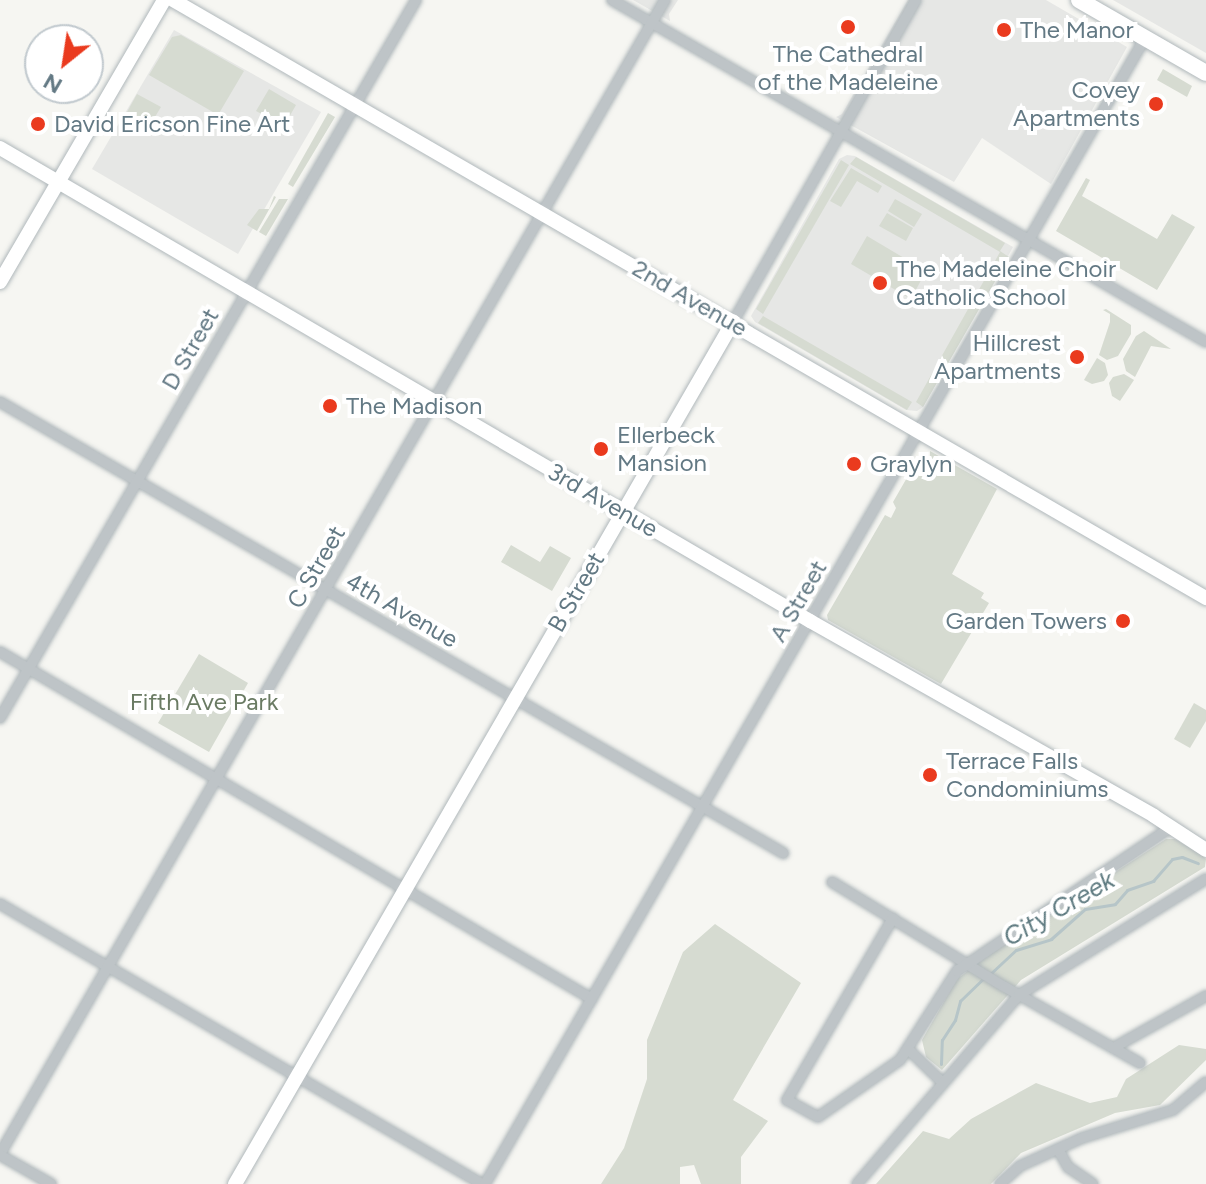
<!DOCTYPE html>
<html>
<head>
<meta charset="utf-8">
<style>
	body { margin:0 }
	#map { position:relative; width:1206px; height:1184px; overflow:hidden; background:#f6f6f2; font-family:Figtree,sans-serif }
	div>[style] { position:absolute }
	[style*='--x'] { left:calc(var(--x)*1px); top:calc(var(--y)*1px); width:calc(var(--w)*1px); rotate:calc(var(--a)*1deg) }
	.built>* { inset:0; background:#e6e7e5 }
	.green>* { inset:0; background:#d6dbd1 }
	.stream>* { height:3px; margin:-1.5px; padding:0 1.5px; transform-origin:1.5px; border-radius:1.5px; background:#b6c5c8 }
	.roads { filter:drop-shadow(0 0 2px #b0b8bb) drop-shadow(0 0 2px #b0b8bb) }
	.street>* { height:10px; margin:-5px; padding:0 5px; transform-origin:5px; border-radius:5px; background:#bec4c7 }
	.secondary>* { height:14px; margin:-7px; padding:0 7px; transform-origin:7px; border-radius:7px; background:#fff }
	.primary>* { height:16px; margin:-8px; padding:0 8px; transform-origin:8px; border-radius:8px; background:#fff }
	.dots>* { width:22px; height:22px; translate:-50% -50%; box-sizing:border-box; border:4px solid #fff; border-radius:50% }
	span { translate:-50% -50%; white-space:nowrap; text-align:center; line-height:1.15; -webkit-text-stroke:8px #fff; paint-order:stroke }
	.poi-label { font-size:24px; color:#637984 }
	.left { translate:0 -50%; text-align:left }
	.right { translate:-100% -50%; text-align:right }
	.street-label { font-size:24px; color:#637984 }
	.park-label { font-size:24px; color:#6a7b63 }
	.water-label { font-size:26px; color:#5f7b81; font-style:italic }
	.north { position:absolute; left:24px; top:24px; width:80px; height:80px; box-sizing:border-box; background:#fff; border:2px solid #c1c9ce; border-radius:50%; rotate:210deg; font-size:22px; font-weight:700; line-height:32px; text-align:center; color:#637984 }
	.north::after { content:''; display:block; margin:auto; width:28px; height:36px; background:#ea3a1e; clip-path:polygon(50% 0,100% 100%,50% 72%,0 100%) }
</style>
</head>
<body>
<div id="map">
	<div class="built">
		<i style="clip-path:polygon(633px 0,678px 0,669px 14px,670px 21px)"></i>
		<i style="clip-path:polygon(908px 0,1046px 0,1127px 47px,1051px 184px,982px 138px,954px 182px,836px 117px,842px 114px)"></i>
		<i style="clip-path:polygon(1113px 0,1206px 0,1206px 54px,1206px 53px)"></i>
		<i style="clip-path:polygon(174px 30px,321px 112px,238px 254px,92px 169px)"></i>
		<i style="clip-path:polygon(847px 155px,855px 156px,1013px 247px,923px 407px,917px 411px,906px 410px,755px 322px,751px 316px,839px 159px)"></i>
	</div>
	<div class="green">
		<i style="clip-path:polygon(181px 35px,244px 71px,218px 115px,149px 75px,172px 37px)"></i>
		<i style="clip-path:polygon(1163px 69px,1192px 86px,1187px 97px,1157px 80px)"></i>
		<i style="clip-path:polygon(269px 89px,296px 105px,284px 126px,256px 111px)"></i>
		<i style="clip-path:polygon(137px 94px,161px 107px,150px 125px,127px 112px)"></i>
		<i style="clip-path:polygon(328px 113px,335px 117px,293px 187px,288px 184px)"></i>
		<i style="clip-path:polygon(856px 157px,1005px 243px,1000px 251px,1009px 257px,923px 407px,916px 402px,1000px 252px,850px 164px)"></i>
		<i style="clip-path:polygon(841px 160px,849px 165px,763px 314px,756px 309px)"></i>
		<i style="clip-path:polygon(851px 168px,882px 186px,878px 193px,857px 181px,841px 207px,830px 201px)"></i>
		<i style="clip-path:polygon(1086px 178px,1090px 180px,1082px 196px,1157px 239px,1172px 214px,1195px 227px,1157px 290px,1056px 231px)"></i>
		<i style="clip-path:polygon(274px 196px,276px 197px,257px 231px,247px 225px,259px 209px,269px 209px)"></i>
		<i style="clip-path:polygon(279px 199px,288px 199px,266px 236px,259px 232px)"></i>
		<i style="clip-path:polygon(895px 199px,922px 214px,914px 227px,888px 211px)"></i>
		<i style="clip-path:polygon(887px 213px,913px 228px,906px 241px,879px 226px)"></i>
		<i style="clip-path:polygon(867px 236px,926px 271px,911px 299px,851px 264px)"></i>
		<i style="clip-path:polygon(1106px 309px,1131px 325px,1131px 334px,1118px 356px,1107px 360px,1099px 355px,1110px 322px,1110px 314px,1103px 310px)"></i>
		<i style="clip-path:polygon(763px 316px,912px 402px,907px 410px,758px 323px)"></i>
		<i style="clip-path:polygon(1144px 331px,1171px 349px,1151px 346px,1135px 377px,1126px 371px,1123px 359px,1136px 336px)"></i>
		<i style="clip-path:polygon(1097px 358px,1105px 363px,1108px 375px,1104px 381px,1092px 384px,1084px 380px)"></i>
		<i style="clip-path:polygon(1124px 374px,1134px 380px,1120px 401px,1112px 396px,1109px 383px,1113px 377px)"></i>
		<i style="clip-path:polygon(930px 451px,997px 489px,952px 574px,984px 593px,981px 598px,989px 603px,941px 684px,828px 620px,827px 615px,885px 515px,891px 518px,896px 508px,893px 502px,920px 455px,930px 457px)"></i>
		<i style="clip-path:polygon(511px 545px,540px 562px,550px 546px,571px 558px,552px 591px,501px 562px)"></i>
		<i style="clip-path:polygon(199px 654px,248px 683px,209px 752px,158px 723px)"></i>
		<i style="clip-path:polygon(1194px 703px,1206px 710px,1206px 721px,1190px 748px,1174px 739px)"></i>
		<i style="clip-path:polygon(1166px 839px,1175px 839px,1202px 855px,1206px 859px,1205px 867px,1021px 980px,942px 1070px,926px 1057px,922px 1040px,957px 979px,997px 949px)"></i>
		<i style="clip-path:polygon(715px 924px,801px 983px,733px 1100px,768px 1121px,741px 1157px,741px 1184px,701px 1184px,694px 1165px,680px 1167px,680px 1184px,601px 1184px,624px 1148px,647px 1079px,647px 1040px,683px 952px)"></i>
		<i style="clip-path:polygon(1179px 1045px,1206px 1049px,1206px 1060px,1160px 1105px,1115px 1113px,1021px 1153px,991px 1184px,876px 1184px,923px 1131px,949px 1139px,971px 1119px,1036px 1083px,1090px 1103px,1117px 1097px,1126px 1079px)"></i>
	</div>
	<div class="stream">
		<i style="--x:989;--y:975;--w:37;--a:-43"></i>
		<i style="--x:1016;--y:950;--w:37;--a:-17"></i>
		<i style="--x:1051;--y:939;--w:45;--a:-41.4"></i>
		<i style="--x:1085;--y:909;--w:30;--a:-9"></i>
		<i style="--x:1115;--y:904;--w:18;--a:-49"></i>
		<i style="--x:1127;--y:890;--w:28;--a:-19"></i>
		<i style="--x:1153;--y:881;--w:29;--a:-49"></i>
		<i style="--x:1172;--y:859;--w:10;--a:-11"></i>
		<i style="--x:1182;--y:857;--w:17;--a:21"></i>
		<i style="--x:941;--y:1064;--w:24;--a:-88"></i>
		<i style="--x:942;--y:1040;--w:24;--a:-57"></i>
		<i style="--x:955;--y:1020;--w:20;--a:-75"></i>
		<i style="--x:960;--y:1001;--w:32;--a:-44"></i>
	</div>
	<div class="roads">
		<div class="street">
			<i style="--x:612;--y:0;--w:685;--a:29.93"></i>
			<i style="--x:733;--y:322;--w:370;--a:-60.4"></i>
			<i style="--x:0;--y:402;--w:904;--a:29.94"></i>
			<i style="--x:0;--y:652;--w:686;--a:30.38"></i>
			<i style="--x:0;--y:718;--w:830;--a:-59.91"></i>
			<i style="--x:832;--y:882;--w:202;--a:31.3"></i>
			<i style="--x:1005;--y:987;--w:155;--a:29.4"></i>
			<i style="--x:0;--y:904;--w:557;--a:30.15"></i>
			<i style="--x:893;--y:918;--w:211;--a:120.2"></i>
			<i style="--x:787;--y:1100;--w:35;--a:29"></i>
			<i style="--x:818;--y:1117;--w:100;--a:-34.8"></i>
			<i style="--x:900;--y:1060;--w:106;--a:-57.4"></i>
			<i style="--x:957;--y:971;--w:258;--a:-33.9"></i>
			<i style="--x:1113;--y:1048;--w:107;--a:-29.2"></i>
			<i style="--x:909;--y:1050;--w:46;--a:44.1"></i>
			<i style="--x:1058;--y:1149;--w:21;--a:61"></i>
			<i style="--x:1068;--y:1167;--w:30;--a:34"></i>
			<i style="--x:0;--y:1154;--w:1332;--a:-60.05"></i>
			<i style="--x:0;--y:1155;--w:59;--a:29.6"></i>
			<i style="--x:485;--y:1184;--w:1322;--a:-60.06"></i>
			<i style="--x:857;--y:1184;--w:249;--a:-49.4"></i>
			<i style="--x:1019;--y:995;--w:220;--a:-31.8"></i>
			<i style="--x:1000;--y:1184;--w:27;--a:-42"></i>
			<i style="--x:1020;--y:1166;--w:68;--a:-24.3"></i>
			<i style="--x:1082;--y:1138;--w:95;--a:-17.1"></i>
			<i style="--x:1173;--y:1110;--w:43;--a:-40.3"></i>
		</div>
		<div class="secondary">
			<i style="--x:173;--y:0;--w:1194;--a:30.07"></i>
			<i style="--x:0;--y:148;--w:938;--a:30.28"></i>
			<i style="--x:810;--y:621;--w:395;--a:29.5"></i>
			<i style="--x:1154;--y:816;--w:62;--a:33.2"></i>
			<i style="--x:0;--y:282;--w:326;--a:-59.8"></i>
			<i style="--x:235;--y:1184;--w:996;--a:-59.98"></i>
		</div>
		<div class="primary">
			<i style="--x:1079;--y:0;--w:146;--a:29.9"></i>
		</div>
	</div>
	<div class="dots">
		<i style="left:848px;top:27px;background:#ea3a1e"></i>
		<i style="left:1004px;top:30px;background:#ea3a1e"></i>
		<i style="left:1156px;top:104px;background:#ea3a1e"></i>
		<i style="left:38px;top:124px;background:#ea3a1e"></i>
		<i style="left:880px;top:283px;background:#ea3a1e"></i>
		<i style="left:1077px;top:357px;background:#ea3a1e"></i>
		<i style="left:330px;top:406px;background:#ea3a1e"></i>
		<i style="left:601px;top:449px;background:#ea3a1e"></i>
		<i style="left:854px;top:464px;background:#ea3a1e"></i>
		<i style="left:1123px;top:621px;background:#ea3a1e"></i>
		<i style="left:930px;top:775px;background:#ea3a1e"></i>
	</div>
	<div class="poi-label">
		<span class="left" style="left:1020px;top:30px">The Manor</span>
		<span style="left:848px;top:68px">The Cathedral<br>of the Madeleine</span>
		<span class="right" style="left:1140px;top:104px">Covey<br>Apartments</span>
		<span class="left" style="left:54px;top:124px">David Ericson Fine Art</span>
		<span class="left" style="left:896px;top:283px">The Madeleine Choir<br>Catholic School</span>
		<span class="right" style="left:1061px;top:357px">Hillcrest<br>Apartments</span>
		<span class="left" style="left:346px;top:406px">The Madison</span>
		<span class="left" style="left:617px;top:449px">Ellerbeck<br>Mansion</span>
		<span class="left" style="left:870px;top:464px">Graylyn</span>
		<span class="right" style="left:1107px;top:621px">Garden Towers</span>
		<span class="left" style="left:946px;top:775px">Terrace Falls<br>Condominiums</span>
	</div>
	<div class="street-label">
		<span style="left:690px;top:298px;rotate:30deg">2nd Avenue</span>
		<span style="left:190px;top:349px;rotate:-60deg">D Street</span>
		<span style="left:603px;top:500px;rotate:30deg">3rd Avenue</span>
		<span style="left:316px;top:567px;rotate:-60deg">C Street</span>
		<span style="left:576px;top:592px;rotate:-60deg">B Street</span>
		<span style="left:798px;top:601px;rotate:-60deg">A Street</span>
		<span style="left:402px;top:610px;rotate:30deg">4th Avenue</span>
	</div>
	<div class="park-label">
		<span style="left:204px;top:702px">Fifth Ave Park</span>
	</div>
	<div class="water-label">
		<span style="left:1059px;top:909px;rotate:-30deg">City Creek</span>
	</div>
	<div class="north">N</div>
</div>
</body>
</html>
